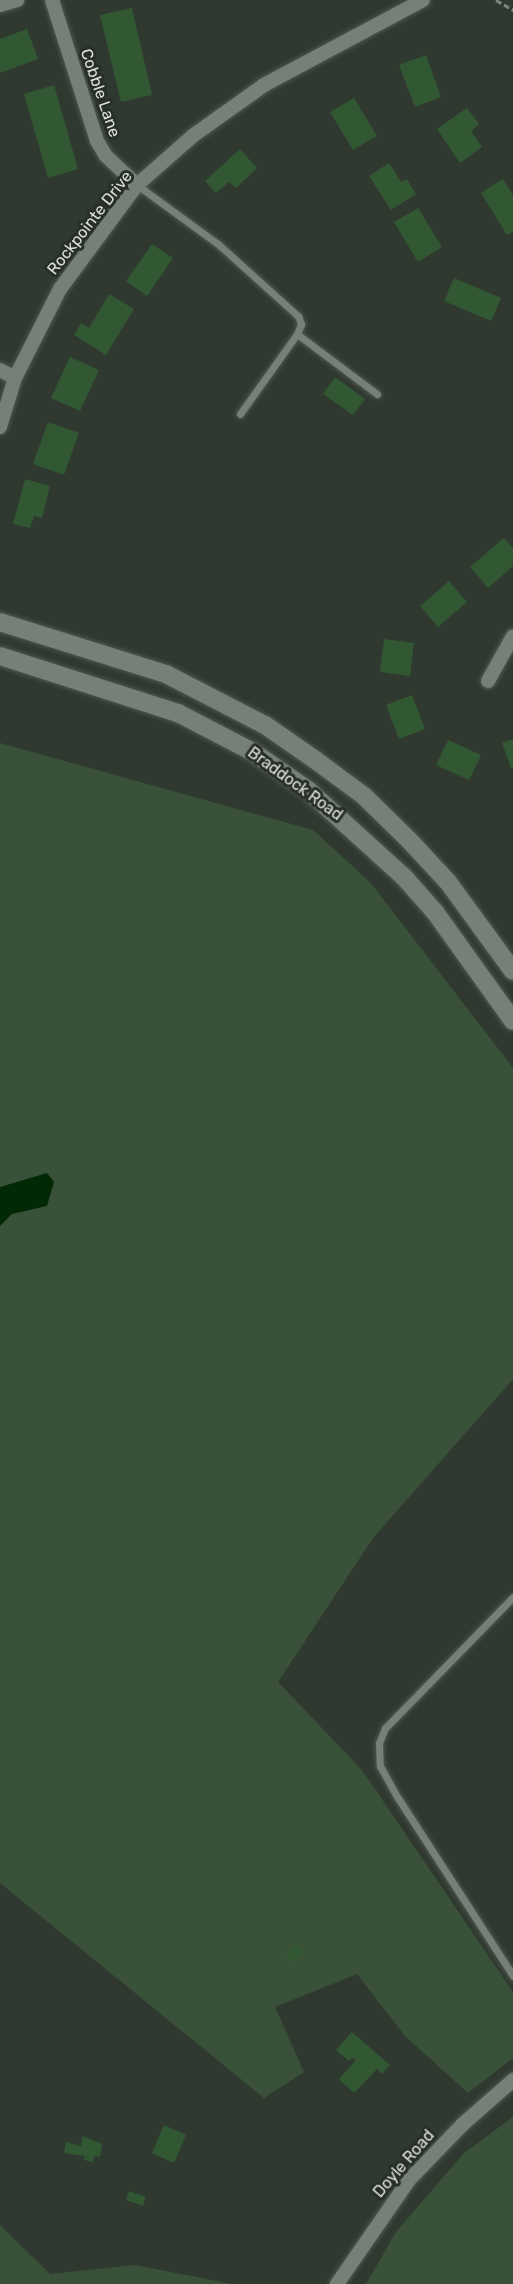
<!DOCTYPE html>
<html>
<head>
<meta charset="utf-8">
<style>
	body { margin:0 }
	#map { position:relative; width:513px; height:2284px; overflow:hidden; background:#303930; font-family:Rubik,sans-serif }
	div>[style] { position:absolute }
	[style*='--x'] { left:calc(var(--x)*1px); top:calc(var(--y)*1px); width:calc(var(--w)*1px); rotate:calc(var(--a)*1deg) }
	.green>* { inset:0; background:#395139 }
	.water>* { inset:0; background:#022906 }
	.building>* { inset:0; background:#315833 }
	.path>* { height:3px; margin-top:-1.5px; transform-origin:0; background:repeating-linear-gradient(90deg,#7e857e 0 6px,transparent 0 9px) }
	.roads { filter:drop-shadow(0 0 2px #4f564f) drop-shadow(0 0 2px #4f564f) }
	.service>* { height:7px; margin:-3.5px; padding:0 3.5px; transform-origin:3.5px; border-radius:3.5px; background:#778076 }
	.minor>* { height:14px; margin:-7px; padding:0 7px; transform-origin:7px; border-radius:7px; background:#778076 }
	.secondary>* { height:18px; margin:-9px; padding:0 9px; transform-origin:9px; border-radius:9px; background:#778076 }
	span { translate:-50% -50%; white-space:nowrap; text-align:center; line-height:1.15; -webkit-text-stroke:6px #272f26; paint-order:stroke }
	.street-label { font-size:16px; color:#dbe0db }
</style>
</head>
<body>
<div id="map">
	<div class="green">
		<i style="clip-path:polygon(0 743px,313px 830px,370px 882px,513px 1068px,513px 1379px,373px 1538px,278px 1682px,362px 1770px,513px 1992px,513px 2058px,468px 2093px,405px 2036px,357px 1974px,275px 2007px,304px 2072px,264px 2098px,0 1883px)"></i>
		<i style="clip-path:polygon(513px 2117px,513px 2284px,366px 2284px,396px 2232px,464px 2153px)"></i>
		<i style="clip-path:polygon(0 2225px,50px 2274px,135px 2265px,232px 2284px,0 2284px)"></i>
	</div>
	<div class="water">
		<i style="clip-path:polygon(47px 1173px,54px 1182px,47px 1206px,12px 1214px,0 1226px,0 1187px)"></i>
	</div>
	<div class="building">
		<i style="clip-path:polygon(132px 8px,152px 95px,121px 102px,100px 15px)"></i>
		<i style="clip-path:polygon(27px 29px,38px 59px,0 73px,0 39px)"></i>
		<i style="clip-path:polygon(426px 55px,441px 97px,415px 107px,399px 65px)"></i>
		<i style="clip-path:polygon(54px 85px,78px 169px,48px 178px,24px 94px)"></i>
		<i style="clip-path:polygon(354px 98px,377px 136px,353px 150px,330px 112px)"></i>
		<i style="clip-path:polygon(467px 108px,479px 124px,471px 131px,482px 147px,460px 163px,437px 129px)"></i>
		<i style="clip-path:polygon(240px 149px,257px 168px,236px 188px,229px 182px,216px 193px,205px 181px)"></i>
		<i style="clip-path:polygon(389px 163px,401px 182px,407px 179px,416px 194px,391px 210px,369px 176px)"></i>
		<i style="clip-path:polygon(503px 179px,513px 195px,513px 232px,507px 235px,481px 193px)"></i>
		<i style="clip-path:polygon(418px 208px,442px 247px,418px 262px,394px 222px)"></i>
		<i style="clip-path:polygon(152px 244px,173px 258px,147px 296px,126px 281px)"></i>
		<i style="clip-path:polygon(454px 278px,501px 298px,491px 321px,444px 301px)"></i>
		<i style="clip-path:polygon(109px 294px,134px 309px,106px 355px,74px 335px,81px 323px,89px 328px)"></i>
		<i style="clip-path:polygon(70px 357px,99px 370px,80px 411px,51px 398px)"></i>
		<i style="clip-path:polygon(335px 377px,365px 399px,353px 415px,323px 394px)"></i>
		<i style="clip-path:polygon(48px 422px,79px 433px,64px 475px,33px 464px)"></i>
		<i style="clip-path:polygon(25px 479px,50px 486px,42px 518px,34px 516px,30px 528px,13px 524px)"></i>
		<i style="clip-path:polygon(504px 538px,513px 548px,513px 566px,488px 588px,470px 567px)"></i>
		<i style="clip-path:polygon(449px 581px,467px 602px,438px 627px,420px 606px)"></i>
		<i style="clip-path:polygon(384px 639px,414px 643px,410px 676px,380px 672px)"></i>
		<i style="clip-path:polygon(412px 695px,425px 729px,399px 739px,386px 705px)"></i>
		<i style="clip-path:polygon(513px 739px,513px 768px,511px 768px,502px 743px)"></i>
		<i style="clip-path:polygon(448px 740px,481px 755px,469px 780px,436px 765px)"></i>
		<i style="clip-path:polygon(296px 1943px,305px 1952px,294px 1963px,285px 1954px)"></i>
		<i style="clip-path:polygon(352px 2032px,390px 2065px,382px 2074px,377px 2069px,354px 2093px,339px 2079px,356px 2060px,352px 2058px,349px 2061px,336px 2050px)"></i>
		<i style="clip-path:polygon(164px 2125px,186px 2135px,174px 2163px,152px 2153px)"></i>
		<i style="clip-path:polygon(83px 2136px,102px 2144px,100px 2157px,94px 2156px,93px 2162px,84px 2160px,85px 2156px,64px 2153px,66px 2142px,81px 2146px)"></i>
		<i style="clip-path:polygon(129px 2191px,146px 2197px,143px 2206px,126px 2200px)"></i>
	</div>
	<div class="path">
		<i style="--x:496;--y:0;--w:20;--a:30"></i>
	</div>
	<div class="roads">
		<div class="service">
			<i style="--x:137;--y:185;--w:100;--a:36.1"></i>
			<i style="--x:218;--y:244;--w:108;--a:42"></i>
			<i style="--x:298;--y:316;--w:9;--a:69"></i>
			<i style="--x:301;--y:324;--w:11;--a:112"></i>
			<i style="--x:297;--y:334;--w:98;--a:125.5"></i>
			<i style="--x:297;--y:334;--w:100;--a:36.9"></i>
			<i style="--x:513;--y:1597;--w:183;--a:134.3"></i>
			<i style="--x:385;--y:1728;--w:16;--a:112"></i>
			<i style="--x:379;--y:1743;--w:23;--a:88"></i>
			<i style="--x:380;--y:1766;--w:37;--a:61"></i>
			<i style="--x:398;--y:1798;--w:212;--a:57.1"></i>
		</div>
		<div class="minor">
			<i style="--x:52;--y:0;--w:148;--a:72.3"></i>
			<i style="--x:97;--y:141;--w:17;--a:59"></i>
			<i style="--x:106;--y:156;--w:42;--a:43.1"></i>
			<i style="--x:0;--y:5;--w:18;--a:-16"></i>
			<i style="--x:0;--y:370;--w:17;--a:28"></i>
			<i style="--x:0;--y:427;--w:51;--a:-73"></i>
			<i style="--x:15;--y:378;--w:100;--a:-63.2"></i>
			<i style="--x:60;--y:289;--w:129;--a:-53.5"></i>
			<i style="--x:137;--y:185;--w:76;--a:-41.3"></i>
			<i style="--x:194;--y:135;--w:86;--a:-35.5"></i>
			<i style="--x:264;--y:85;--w:180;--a:-28.1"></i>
			<i style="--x:488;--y:681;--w:51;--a:-60.9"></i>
			<i style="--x:337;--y:2284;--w:126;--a:-55.3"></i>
			<i style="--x:409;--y:2180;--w:78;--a:-46"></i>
			<i style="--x:463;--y:2124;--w:67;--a:-41.3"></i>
		</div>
		<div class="secondary">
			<i style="--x:0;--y:622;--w:174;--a:17.4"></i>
			<i style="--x:166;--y:674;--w:111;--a:27.3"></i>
			<i style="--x:265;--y:725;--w:60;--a:34.8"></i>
			<i style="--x:314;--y:759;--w:62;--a:36.5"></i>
			<i style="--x:364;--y:796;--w:63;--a:44.4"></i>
			<i style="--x:409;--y:840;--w:57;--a:47.1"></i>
			<i style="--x:448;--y:882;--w:110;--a:53.9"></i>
			<i style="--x:0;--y:656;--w:187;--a:17.8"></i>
			<i style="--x:178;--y:713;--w:85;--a:27.5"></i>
			<i style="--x:253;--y:752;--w:67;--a:34.6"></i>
			<i style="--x:308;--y:790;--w:130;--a:42.2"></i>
			<i style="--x:404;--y:877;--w:47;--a:48.5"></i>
			<i style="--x:435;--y:912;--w:134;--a:54.4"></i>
		</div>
	</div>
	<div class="street-label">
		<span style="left:100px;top:93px;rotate:71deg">Cobble Lane</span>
		<span style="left:90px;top:223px;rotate:-52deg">Rockpointe Drive</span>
		<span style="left:295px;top:784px;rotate:36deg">Braddock Road</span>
		<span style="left:404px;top:2164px;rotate:-49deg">Doyle Road</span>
	</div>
</div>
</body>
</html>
